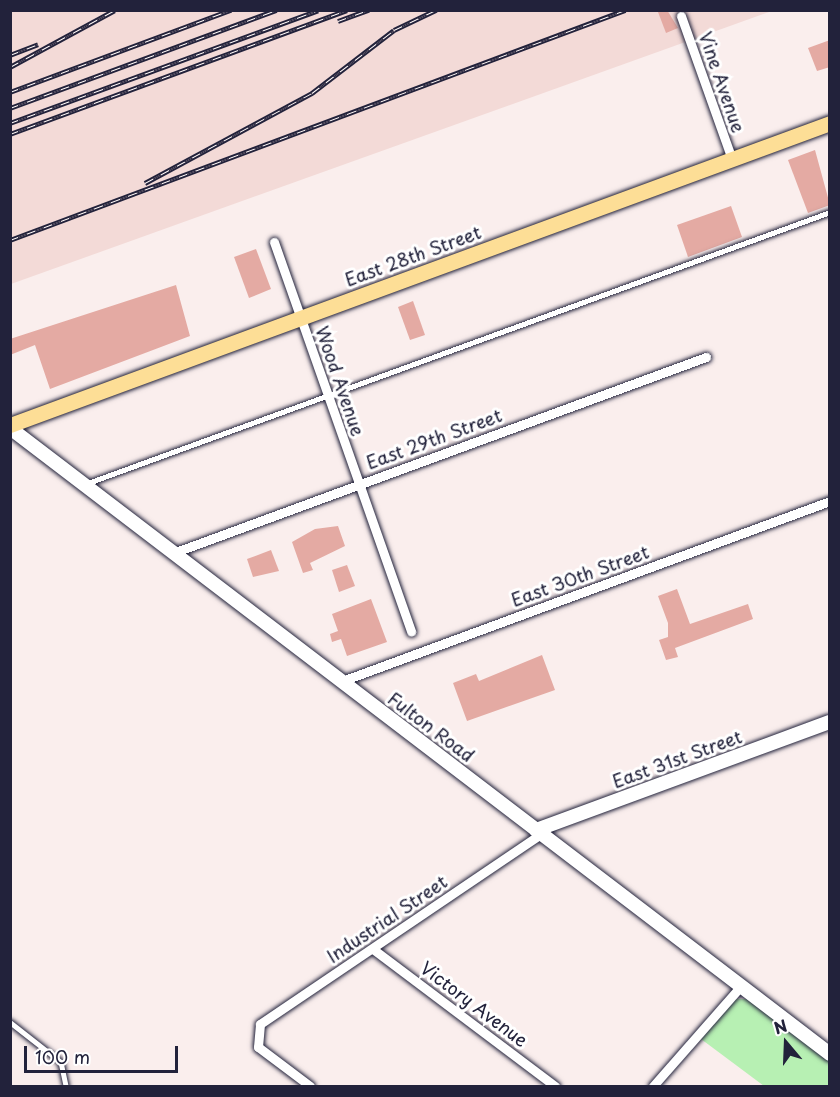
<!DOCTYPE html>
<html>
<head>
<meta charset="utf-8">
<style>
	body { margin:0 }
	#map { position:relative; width:840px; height:1097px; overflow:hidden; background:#faeeed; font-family:"Playpen Sans",sans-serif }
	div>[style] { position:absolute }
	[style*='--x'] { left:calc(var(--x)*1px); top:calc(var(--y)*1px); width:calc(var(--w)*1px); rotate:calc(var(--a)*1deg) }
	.built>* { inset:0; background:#f3dad7 }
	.green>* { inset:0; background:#b7f0b3 }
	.building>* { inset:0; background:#e4aaa3 }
	.roads { filter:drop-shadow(0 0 2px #22223b) drop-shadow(0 0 2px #22223b) }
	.lane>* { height:4.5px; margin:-2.25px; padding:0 2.25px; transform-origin:2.25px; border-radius:2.25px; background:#fff }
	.street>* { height:9px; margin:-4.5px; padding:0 4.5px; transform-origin:4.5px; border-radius:4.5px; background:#fff }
	.secondary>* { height:14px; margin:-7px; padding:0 7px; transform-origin:7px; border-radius:7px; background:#fff }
	.primary>* { height:15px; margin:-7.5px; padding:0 7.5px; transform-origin:7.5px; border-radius:7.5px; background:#fdde96 }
	.rail>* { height:5px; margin-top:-2.5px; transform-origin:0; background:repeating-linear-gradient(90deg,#fff 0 9px,#22223b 0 18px); box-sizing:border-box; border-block:2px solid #22223b }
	span { translate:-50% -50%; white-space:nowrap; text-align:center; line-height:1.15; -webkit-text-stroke:6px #fff; paint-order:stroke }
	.street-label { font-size:18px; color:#22223b }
	.frame { position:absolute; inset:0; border:12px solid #22223b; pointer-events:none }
	.north { position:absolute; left:756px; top:1013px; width:60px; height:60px; -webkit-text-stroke:4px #fff; paint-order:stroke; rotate:341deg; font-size:16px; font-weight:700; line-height:24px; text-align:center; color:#22223b }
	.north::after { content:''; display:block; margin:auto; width:21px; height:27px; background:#22223b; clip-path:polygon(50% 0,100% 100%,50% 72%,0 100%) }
	.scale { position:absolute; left:24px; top:1046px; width:154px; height:27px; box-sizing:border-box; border:3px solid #22223b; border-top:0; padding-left:8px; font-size:18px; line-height:21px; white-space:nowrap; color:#22223b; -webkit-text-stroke:4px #fff; paint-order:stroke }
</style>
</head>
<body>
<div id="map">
	<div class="built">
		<i style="clip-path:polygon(11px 11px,772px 11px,11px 284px)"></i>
	</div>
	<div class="green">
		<i style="clip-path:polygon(736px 999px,750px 999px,829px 1060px,829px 1086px,764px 1086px,701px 1039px)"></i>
	</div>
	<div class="building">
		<i style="clip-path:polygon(667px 10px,678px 28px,666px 33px,658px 12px)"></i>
		<i style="clip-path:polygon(830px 40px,830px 67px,817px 71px,808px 48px)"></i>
		<i style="clip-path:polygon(815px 150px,830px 205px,808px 213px,788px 160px)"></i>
		<i style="clip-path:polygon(731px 206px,742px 237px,688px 257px,677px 225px)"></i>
		<i style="clip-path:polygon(256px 249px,271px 289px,249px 298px,234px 257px)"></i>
		<i style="clip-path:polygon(176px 285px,190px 336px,50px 389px,35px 345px,10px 355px,10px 339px)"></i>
		<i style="clip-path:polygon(413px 301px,425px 335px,410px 340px,398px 307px)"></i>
		<i style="clip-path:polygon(338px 526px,345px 546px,310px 563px,313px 570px,303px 573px,292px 542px,315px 529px)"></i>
		<i style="clip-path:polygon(271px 550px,279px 571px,253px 577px,247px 559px)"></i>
		<i style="clip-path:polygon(347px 565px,355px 586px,339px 592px,332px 570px)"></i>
		<i style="clip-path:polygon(677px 589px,690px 624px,748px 604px,753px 619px,675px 648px,678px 657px,666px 660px,659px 640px,668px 637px,668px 623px,658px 596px)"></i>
		<i style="clip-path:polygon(371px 599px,387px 642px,347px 656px,341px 639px,332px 642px,330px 634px,338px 631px,332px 614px)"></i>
		<i style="clip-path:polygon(542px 655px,555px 690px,467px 721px,453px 683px,476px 674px,479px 681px)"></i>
	</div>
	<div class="roads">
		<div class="lane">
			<i style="--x:88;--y:483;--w:790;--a:-20.06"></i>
			<i style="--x:10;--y:1022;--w:65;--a:38.1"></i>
			<i style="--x:61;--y:1062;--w:25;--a:78"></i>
		</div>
		<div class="street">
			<i style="--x:681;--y:16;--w:152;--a:70.4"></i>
			<i style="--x:274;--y:242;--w:413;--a:70.6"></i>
			<i style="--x:173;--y:553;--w:568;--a:-20.19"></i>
			<i style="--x:342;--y:681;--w:520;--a:-20.25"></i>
			<i style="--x:373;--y:949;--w:228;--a:37"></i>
			<i style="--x:310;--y:1086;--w:65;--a:-143.1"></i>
			<i style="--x:258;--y:1047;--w:23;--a:-85"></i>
			<i style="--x:260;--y:1024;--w:339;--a:-34.1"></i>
			<i style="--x:653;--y:1086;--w:133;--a:-48.7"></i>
		</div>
		<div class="secondary">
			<i style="--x:10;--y:428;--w:1032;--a:37.36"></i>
			<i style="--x:536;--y:830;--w:313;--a:-20.2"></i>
		</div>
		<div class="primary">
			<i style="--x:10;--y:425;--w:874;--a:-20.22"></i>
		</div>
	</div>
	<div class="rail">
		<i style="--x:338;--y:21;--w:33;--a:-20"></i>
		<i style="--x:10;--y:55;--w:30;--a:-21"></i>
		<i style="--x:10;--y:67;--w:119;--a:-28.5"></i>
		<i style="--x:10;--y:92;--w:236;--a:-20.4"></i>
		<i style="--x:10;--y:108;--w:284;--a:-20.2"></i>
		<i style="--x:10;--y:123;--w:328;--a:-20.1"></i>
		<i style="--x:10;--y:134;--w:359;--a:-20.2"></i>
		<i style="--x:145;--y:183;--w:190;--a:-28.3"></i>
		<i style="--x:312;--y:93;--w:103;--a:-37.5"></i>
		<i style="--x:394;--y:30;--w:47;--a:-25.5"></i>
		<i style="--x:10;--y:240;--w:657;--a:-20.5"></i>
	</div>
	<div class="street-label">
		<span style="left:722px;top:82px;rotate:71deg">Vine Avenue</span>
		<span style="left:413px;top:256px;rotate:-20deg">East 28th Street</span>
		<span style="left:340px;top:381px;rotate:71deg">Wood Avenue</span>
		<span style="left:434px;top:439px;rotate:-20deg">East 29th Street</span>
		<span style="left:580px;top:576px;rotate:-20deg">East 30th Street</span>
		<span style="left:431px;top:727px;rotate:37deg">Fulton Road</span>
		<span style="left:677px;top:759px;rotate:-20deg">East 31st Street</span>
		<span style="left:387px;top:919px;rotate:-34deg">Industrial Street</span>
		<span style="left:474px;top:1004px;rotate:37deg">Victory Avenue</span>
	</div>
	<div class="frame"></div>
	<div class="north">N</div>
	<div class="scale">100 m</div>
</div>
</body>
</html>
